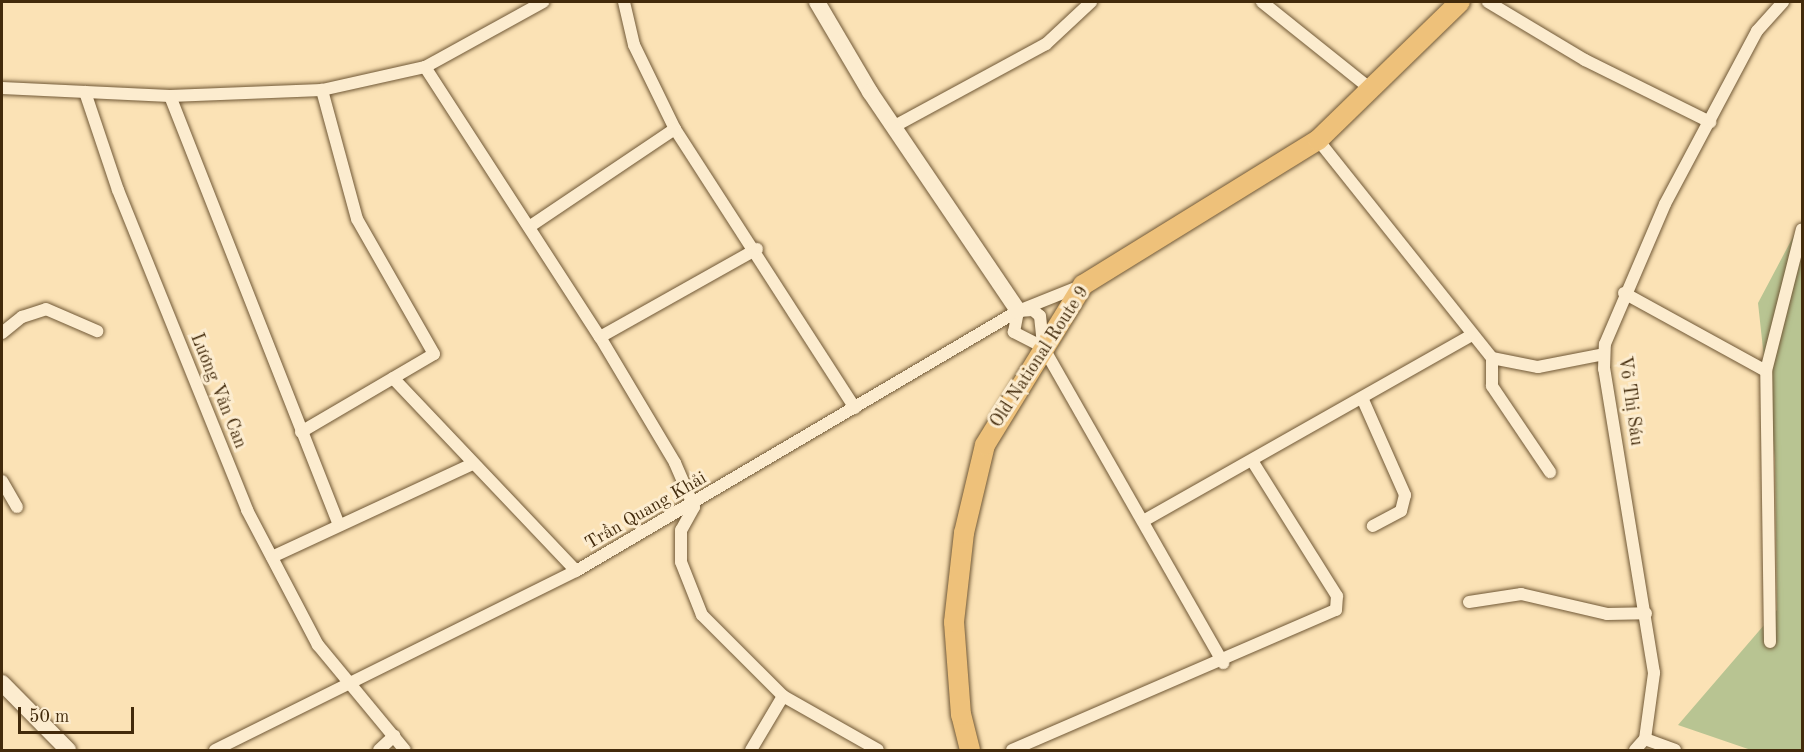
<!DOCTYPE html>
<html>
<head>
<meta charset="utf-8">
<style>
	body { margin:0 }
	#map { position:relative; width:1804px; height:752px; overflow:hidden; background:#fbe2b5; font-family:"Old Standard TT",serif }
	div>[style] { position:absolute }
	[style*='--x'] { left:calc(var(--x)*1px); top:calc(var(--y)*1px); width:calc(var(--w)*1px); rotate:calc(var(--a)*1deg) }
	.green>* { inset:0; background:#b8c492 }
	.roads { filter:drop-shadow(0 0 2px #705836) drop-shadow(0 0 2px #705836) }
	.street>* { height:12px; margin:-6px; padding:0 6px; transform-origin:6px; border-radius:6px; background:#fceccf }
	.secondary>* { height:16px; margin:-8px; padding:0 8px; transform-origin:8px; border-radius:8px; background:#fceccf }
	.primary>* { height:20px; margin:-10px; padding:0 10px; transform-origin:10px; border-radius:10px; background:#eec17a }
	span { translate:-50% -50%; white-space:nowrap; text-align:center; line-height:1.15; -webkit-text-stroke:6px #fceccf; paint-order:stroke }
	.street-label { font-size:18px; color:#422a0b }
	.frame { position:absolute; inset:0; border:3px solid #422a0b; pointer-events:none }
	.scale { position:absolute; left:18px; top:707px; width:116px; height:27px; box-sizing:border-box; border:3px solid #422a0b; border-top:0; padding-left:8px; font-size:18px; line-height:21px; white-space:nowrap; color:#422a0b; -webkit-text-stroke:4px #fceccf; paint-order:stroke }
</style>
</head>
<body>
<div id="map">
	<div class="green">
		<i style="clip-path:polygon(1802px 220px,1802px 750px,1751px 750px,1678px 725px,1777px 610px,1775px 459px,1758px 303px)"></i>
	</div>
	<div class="roads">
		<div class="street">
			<i style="--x:624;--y:2;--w:44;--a:76.9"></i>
			<i style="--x:634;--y:45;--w:93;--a:64"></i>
			<i style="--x:675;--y:129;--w:332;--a:57.2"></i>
			<i style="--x:1262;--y:2;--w:142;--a:38.7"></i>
			<i style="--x:1488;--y:2;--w:113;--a:30.9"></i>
			<i style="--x:1585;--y:60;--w:140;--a:26.4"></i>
			<i style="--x:425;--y:67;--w:322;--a:57.1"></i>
			<i style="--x:600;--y:337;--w:147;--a:59.2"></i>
			<i style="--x:675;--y:463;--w:48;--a:66.6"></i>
			<i style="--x:694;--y:507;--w:26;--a:119"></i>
			<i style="--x:681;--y:530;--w:32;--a:90"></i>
			<i style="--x:681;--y:562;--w:57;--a:68.4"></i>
			<i style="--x:702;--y:615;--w:115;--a:45"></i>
			<i style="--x:783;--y:696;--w:109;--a:29.6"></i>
			<i style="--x:2;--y:88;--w:168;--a:2.7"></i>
			<i style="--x:170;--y:96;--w:152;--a:-2.3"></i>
			<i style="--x:322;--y:90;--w:106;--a:-12.6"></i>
			<i style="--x:425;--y:67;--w:135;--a:-28.8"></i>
			<i style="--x:85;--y:92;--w:103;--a:71.4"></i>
			<i style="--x:118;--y:190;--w:345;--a:68"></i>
			<i style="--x:247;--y:510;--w:153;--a:62.3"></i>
			<i style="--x:318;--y:645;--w:136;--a:50.4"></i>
			<i style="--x:170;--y:96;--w:460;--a:68.5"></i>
			<i style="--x:893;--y:127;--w:174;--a:-28.5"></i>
			<i style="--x:1046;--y:44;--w:62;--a:-43"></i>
			<i style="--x:1318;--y:140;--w:279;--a:51.4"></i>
			<i style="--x:1492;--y:358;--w:47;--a:11.1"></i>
			<i style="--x:1538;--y:367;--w:67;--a:-11.1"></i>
			<i style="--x:529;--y:227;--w:176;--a:-33.9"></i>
			<i style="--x:1624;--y:293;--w:162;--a:28.8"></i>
			<i style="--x:2;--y:333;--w:26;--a:-39"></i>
			<i style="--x:22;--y:317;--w:25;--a:-18"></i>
			<i style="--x:46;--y:309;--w:56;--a:23.3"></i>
			<i style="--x:600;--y:337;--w:180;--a:-29.3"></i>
			<i style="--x:1043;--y:347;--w:33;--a:-153"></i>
			<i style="--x:1014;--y:332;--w:21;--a:-79"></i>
			<i style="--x:1018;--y:311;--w:15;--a:-4"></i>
			<i style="--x:1033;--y:310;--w:9;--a:41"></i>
			<i style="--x:1040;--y:316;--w:31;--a:84"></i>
			<i style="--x:1043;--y:347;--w:364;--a:60.3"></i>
			<i style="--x:1492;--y:358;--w:28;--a:90"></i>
			<i style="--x:1492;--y:386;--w:104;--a:56"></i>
			<i style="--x:393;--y:378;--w:266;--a:46.5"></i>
			<i style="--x:1363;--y:400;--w:104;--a:66.1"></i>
			<i style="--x:1405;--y:495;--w:16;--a:104"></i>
			<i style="--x:1401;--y:511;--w:32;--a:152"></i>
			<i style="--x:301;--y:432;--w:154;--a:-30.4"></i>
			<i style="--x:434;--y:354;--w:155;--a:-119.7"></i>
			<i style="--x:357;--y:219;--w:134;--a:-105.2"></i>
			<i style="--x:2;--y:481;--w:30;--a:60"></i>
			<i style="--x:1145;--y:520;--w:373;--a:-29.5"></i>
			<i style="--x:272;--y:557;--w:221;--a:-24.9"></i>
			<i style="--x:1469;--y:602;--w:53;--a:-8.7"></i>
			<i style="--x:1521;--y:594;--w:88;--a:13.1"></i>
			<i style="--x:1607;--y:614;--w:39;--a:-1"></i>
			<i style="--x:1770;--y:642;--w:271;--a:-90.8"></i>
			<i style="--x:1766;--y:371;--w:146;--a:-75.8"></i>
			<i style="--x:1645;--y:739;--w:67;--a:-82.2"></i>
			<i style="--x:1654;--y:673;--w:308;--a:-99.3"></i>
			<i style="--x:1604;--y:369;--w:25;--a:-88"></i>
			<i style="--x:1605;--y:344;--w:152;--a:-66.8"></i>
			<i style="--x:1665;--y:204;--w:196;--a:-62"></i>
			<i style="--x:1757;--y:31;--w:39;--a:-48"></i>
			<i style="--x:1645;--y:739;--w:32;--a:20"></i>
			<i style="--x:215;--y:750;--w:403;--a:-26.4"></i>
			<i style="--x:576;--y:571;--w:513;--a:-30.47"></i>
			<i style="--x:1018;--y:311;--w:70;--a:-21.8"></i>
			<i style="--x:379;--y:750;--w:21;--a:-43"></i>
			<i style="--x:751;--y:750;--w:63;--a:-59.3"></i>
			<i style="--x:1012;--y:750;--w:353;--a:-23.4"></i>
			<i style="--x:1336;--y:610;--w:14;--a:-86"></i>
			<i style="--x:1337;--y:596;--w:158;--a:-122.1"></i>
			<i style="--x:1635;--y:750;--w:15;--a:-48"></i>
		</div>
		<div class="secondary">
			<i style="--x:817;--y:2;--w:104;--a:59.5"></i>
			<i style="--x:870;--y:92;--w:264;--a:55.9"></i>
			<i style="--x:2;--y:683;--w:94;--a:45.4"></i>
		</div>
		<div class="primary">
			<i style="--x:970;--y:750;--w:36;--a:-104"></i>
			<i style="--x:961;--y:715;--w:93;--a:-94.3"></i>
			<i style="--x:954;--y:622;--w:90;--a:-83.6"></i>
			<i style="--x:964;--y:533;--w:90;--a:-76.6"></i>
			<i style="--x:985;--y:445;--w:188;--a:-58.5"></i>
			<i style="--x:1083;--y:285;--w:276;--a:-31.7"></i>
			<i style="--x:1318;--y:140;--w:198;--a:-44.2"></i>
		</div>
	</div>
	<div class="street-label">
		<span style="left:1040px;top:357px;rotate:-57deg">Old National Route 9</span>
		<span style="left:218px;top:391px;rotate:68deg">Lương Văn Can</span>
		<span style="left:1630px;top:401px;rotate:82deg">Võ Thị Sáu</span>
		<span style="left:646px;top:511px;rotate:-30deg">Trần Quang Khải</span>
	</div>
	<div class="frame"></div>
	<div class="scale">50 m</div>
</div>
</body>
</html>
